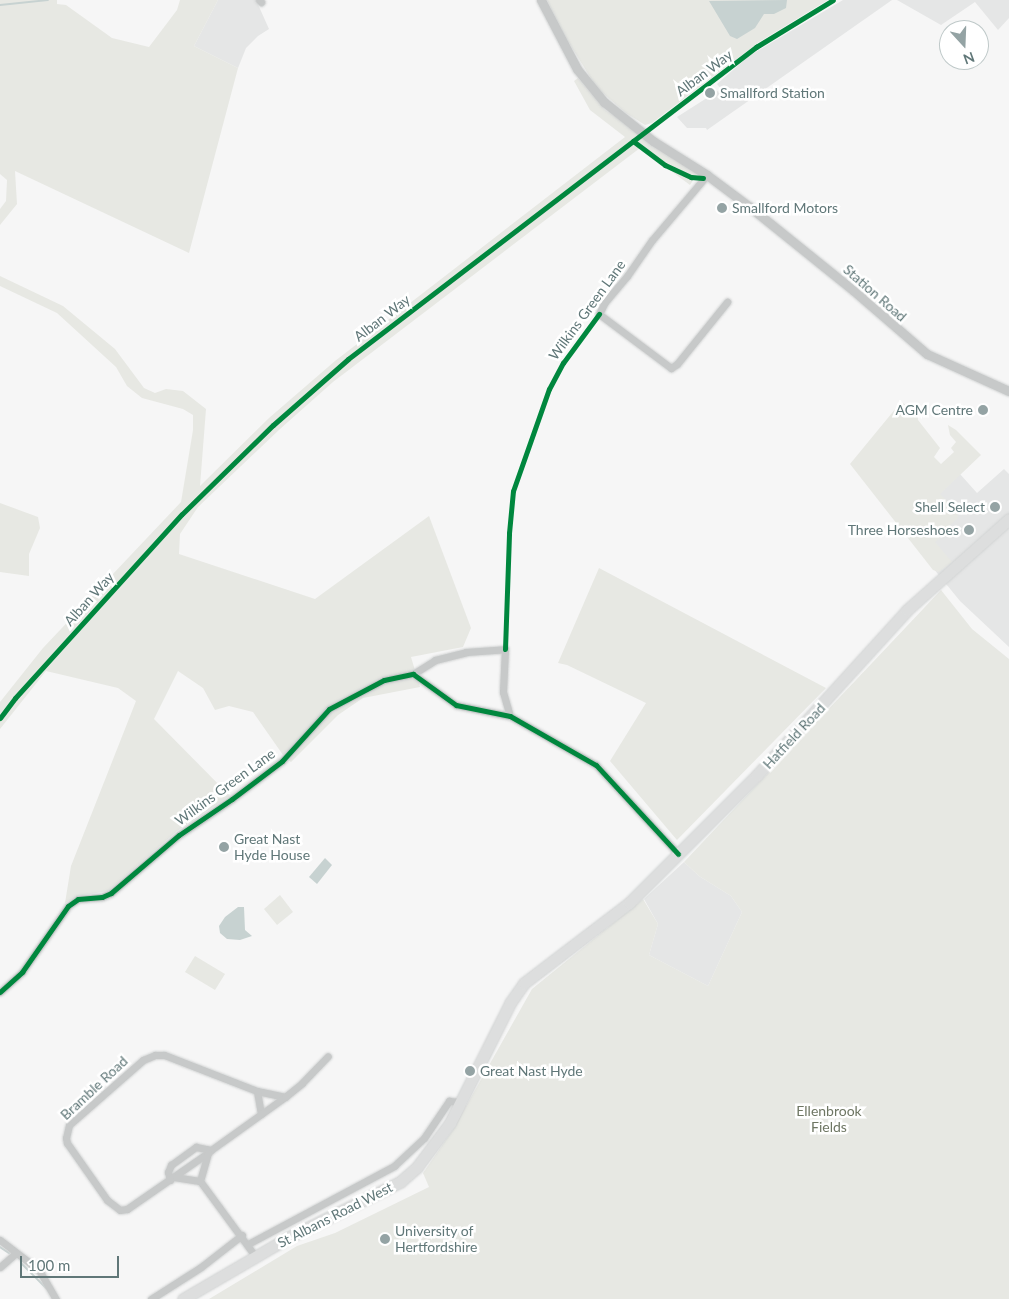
<!DOCTYPE html>
<html>
<head>
<meta charset="utf-8">
<style>
	body { margin:0 }
	#map { position:relative; width:1009px; height:1299px; overflow:hidden; background:#f6f6f6; font-family:Lato,sans-serif }
	div>[style] { position:absolute }
	[style*='--x'] { left:calc(var(--x)*1px); top:calc(var(--y)*1px); width:calc(var(--w)*1px); rotate:calc(var(--a)*1deg) }
	.built>* { inset:0; background:#e5e6e6 }
	.green>* { inset:0; background:#e7e8e3 }
	.water>* { inset:0; background:#c7d2d1 }
	.stream>* { height:2px; margin:-1px; padding:0 1px; transform-origin:1px; border-radius:1px; background:#c7d2d1 }
	.roads { filter:drop-shadow(0 0 1px #d1d3d3) drop-shadow(0 0 1px #d1d3d3) }
	.minor>* { height:7px; margin:-3.5px; padding:0 3.5px; transform-origin:3.5px; border-radius:3.5px; background:#c7c9c9 }
	.tertiary>* { height:9px; margin:-4.5px; padding:0 4.5px; transform-origin:4.5px; border-radius:4.5px; background:#c7c9c9 }
	.primary>* { height:11px; margin:-5.5px; padding:0 5.5px; transform-origin:5.5px; border-radius:5.5px; background:#dddede }
	.cycleway>* { height:5px; margin:-2.5px; padding:0 2.5px; transform-origin:2.5px; border-radius:2.5px; background:#00873e }
	.dots>* { width:14px; height:14px; translate:-50% -50%; box-sizing:border-box; border:2px solid #fff; border-radius:50% }
	span { translate:-50% -50%; white-space:nowrap; text-align:center; line-height:1.15; -webkit-text-stroke:5px #fff; paint-order:stroke }
	.street-label { font-size:14px; color:#607778 }
	.poi-label { font-size:14px; color:#607778 }
	.left { translate:0 -50%; text-align:left }
	.right { translate:-100% -50%; text-align:right }
	.park-label { font-size:14px; color:#6e7663 }
	.north { position:absolute; left:939px; top:20px; width:50px; height:50px; box-sizing:border-box; background:#fff; border:1px solid #bfc9c9; border-radius:50%; rotate:160deg; font-size:14px; font-weight:700; line-height:20px; text-align:center; color:#607778 }
	.north::after { content:''; display:block; margin:auto; width:18px; height:22px; background:#94a3a4; clip-path:polygon(50% 0,100% 100%,50% 72%,0 100%) }
	.scale { position:absolute; left:20px; top:1256px; width:99px; height:22px; box-sizing:border-box; border:2px solid #607778; border-top:0; padding-left:6px; font-size:15px; line-height:18px; white-space:nowrap; color:#607778; -webkit-text-stroke:4px #fff; paint-order:stroke }
</style>
</head>
<body>
<div id="map">
	<div class="built">
		<i style="clip-path:polygon(218px 0,256px 0,269px 29px,258px 36px,246px 48px,238px 68px,194px 46px)"></i>
		<i style="clip-path:polygon(843px 0,892px 0,707px 130px,706px 128px,687px 128px,677px 117px,721px 89px,717px 84px,749px 56px)"></i>
		<i style="clip-path:polygon(897px 0,1009px 0,1009px 18px,998px 30px,975px 2px,941px 25px)"></i>
		<i style="clip-path:polygon(1004px 469px,1009px 474px,1009px 647px,960px 601px,902px 530px,960px 474px,977px 493px)"></i>
		<i style="clip-path:polygon(684px 862px,699px 876px,731px 896px,742px 912px,708px 986px,649px 955px,658px 924px,644px 899px)"></i>
	</div>
	<div class="green">
		<i style="clip-path:polygon(0 0,57px 0,57px 4px,66px 5px,112px 38px,149px 47px,177px 10px,180px 0,218px 0,194px 46px,238px 68px,189px 253px,15px 171px,17px 204px,0 225px,0 209px,6px 201px,7px 180px,0 174px)"></i>
		<i style="clip-path:polygon(547px 0,828px 0,759px 42px,652px 123px,645px 125px,626px 113px,597px 88px,564px 35px)"></i>
		<i style="clip-path:polygon(578px 78px,605px 110px,633px 128px,644px 139px,697px 174px,690px 185px,640px 148px,333px 382px,280px 429px,198px 507px,180px 534px,179px 554px,315px 599px,429px 516px,471px 628px,463px 647px,411px 657px,420px 687px,363px 698px,338px 715px,291px 762px,283px 755px,253px 712px,229px 706px,215px 710px,203px 688px,178px 671px,154px 719px,230px 796px,177px 831px,108px 891px,78px 896px,65px 903px,71px 866px,136px 701px,118px 688px,46px 671px,0 729px,0 702px,43px 648px,181px 502px,193px 430px,193px 415px,183px 409px,142px 398px,127px 386px,116px 367px,57px 313px,0 286px,0 276px,63px 306px,115px 349px,144px 388px,155px 393px,166px 389px,183px 391px,206px 409px,200px 486px,269px 418px,335px 361px,625px 137px,590px 110px,574px 81px)"></i>
		<i style="clip-path:polygon(901px 402px,918px 412px,918px 420px,940px 448px,934px 457px,941px 464px,954px 452px,951px 448px,956px 442px,950px 435px,948px 425px,956px 430px,981px 455px,940px 494px,957px 511px,958px 518px,950px 525px,950px 529px,935px 542px,952px 562px,939px 572px,933px 570px,850px 464px)"></i>
		<i style="clip-path:polygon(0 503px,38px 517px,40px 528px,29px 554px,29px 576px,0 572px)"></i>
		<i style="clip-path:polygon(599px 568px,826px 688px,677px 840px,610px 761px,646px 703px,567px 665px,558px 663px)"></i>
		<i style="clip-path:polygon(941px 590px,972px 629px,1009px 659px,1009px 1299px,209px 1299px,297px 1246px,335px 1233px,429px 1187px,423px 1173px,452px 1131px,532px 989px,643px 899px,658px 924px,649px 955px,708px 986px,742px 912px,731px 896px,699px 876px,684px 862px)"></i>
		<i style="clip-path:polygon(280px 895px,293px 912px,277px 925px,264px 909px)"></i>
		<i style="clip-path:polygon(195px 956px,225px 974px,215px 990px,185px 972px)"></i>
	</div>
	<div class="water">
		<i style="clip-path:polygon(787px 0,786px 8px,774px 14px,764px 14px,755px 28px,737px 39px,730px 36px,709px 1px)"></i>
		<i style="clip-path:polygon(325px 858px,332px 865px,317px 884px,309px 877px)"></i>
		<i style="clip-path:polygon(238px 907px,244px 907px,245px 930px,252px 936px,240px 940px,227px 939px,220px 933px,219px 926px,225px 917px)"></i>
	</div>
	<div class="stream">
		<i style="--x:0;--y:5;--w:48;--a:-5.9"></i>
		<i style="--x:0;--y:1247;--w:11;--a:34"></i>
		<i style="--x:21;--y:1263;--w:37;--a:45"></i>
	</div>
	<div class="roads">
		<div class="minor">
			<i style="--x:259;--y:0;--w:3;--a:45"></i>
			<i style="--x:707;--y:175;--w:85;--a:130.2"></i>
			<i style="--x:652;--y:240;--w:44;--a:124.8"></i>
			<i style="--x:627;--y:276;--w:34;--a:130"></i>
			<i style="--x:605;--y:302;--w:13;--a:117"></i>
			<i style="--x:599;--y:314;--w:90;--a:36.9"></i>
			<i style="--x:671;--y:368;--w:7;--a:-34"></i>
			<i style="--x:677;--y:364;--w:80;--a:-51.1"></i>
			<i style="--x:413;--y:674;--w:26;--a:-32"></i>
			<i style="--x:435;--y:660;--w:32;--a:-14"></i>
			<i style="--x:466;--y:652;--w:39;--a:-4"></i>
			<i style="--x:505;--y:649;--w:43;--a:92.7"></i>
			<i style="--x:503;--y:692;--w:25;--a:74"></i>
			<i style="--x:0;--y:992;--w:30;--a:-42"></i>
			<i style="--x:22;--y:972;--w:80;--a:-55.1"></i>
			<i style="--x:68;--y:906;--w:12;--a:-35"></i>
			<i style="--x:78;--y:899;--w:24;--a:-5"></i>
			<i style="--x:102;--y:897;--w:10;--a:-24"></i>
			<i style="--x:111;--y:893;--w:89;--a:-40.5"></i>
			<i style="--x:179;--y:835;--w:64;--a:-34.2"></i>
			<i style="--x:232;--y:799;--w:63;--a:-37.2"></i>
			<i style="--x:282;--y:761;--w:70;--a:-47.9"></i>
			<i style="--x:329;--y:709;--w:62;--a:-27.8"></i>
			<i style="--x:384;--y:680;--w:30;--a:-12"></i>
			<i style="--x:413;--y:674;--w:53;--a:35.8"></i>
			<i style="--x:456;--y:705;--w:55;--a:11.5"></i>
			<i style="--x:510;--y:716;--w:99;--a:29.7"></i>
			<i style="--x:596;--y:765;--w:121;--a:47.3"></i>
			<i style="--x:257;--y:1091;--w:29;--a:12"></i>
			<i style="--x:261;--y:1114;--w:23;--a:-100"></i>
			<i style="--x:257;--y:1091;--w:100;--a:-158.8"></i>
			<i style="--x:164;--y:1055;--w:9;--a:180"></i>
			<i style="--x:155;--y:1055;--w:13;--a:157"></i>
			<i style="--x:143;--y:1060;--w:98;--a:138.7"></i>
			<i style="--x:69;--y:1125;--w:13;--a:103"></i>
			<i style="--x:66;--y:1138;--w:5;--a:79"></i>
			<i style="--x:67;--y:1143;--w:70;--a:54.9"></i>
			<i style="--x:107;--y:1200;--w:16;--a:38"></i>
			<i style="--x:120;--y:1210;--w:7;--a:-8"></i>
			<i style="--x:127;--y:1209;--w:98;--a:-34.7"></i>
			<i style="--x:208;--y:1153;--w:4;--a:-45"></i>
			<i style="--x:211;--y:1150;--w:91;--a:-35.6"></i>
			<i style="--x:285;--y:1097;--w:22;--a:-39"></i>
			<i style="--x:302;--y:1083;--w:37;--a:-46"></i>
			<i style="--x:174;--y:1177;--w:26;--a:9"></i>
			<i style="--x:200;--y:1181;--w:93;--a:53.7"></i>
			<i style="--x:170;--y:1180;--w:8;--a:-104"></i>
			<i style="--x:168;--y:1172;--w:8;--a:-67"></i>
			<i style="--x:171;--y:1165;--w:31;--a:-36"></i>
			<i style="--x:196;--y:1147;--w:15;--a:11"></i>
			<i style="--x:200;--y:1181;--w:29;--a:-74"></i>
			<i style="--x:0;--y:1240;--w:49;--a:37.6"></i>
			<i style="--x:39;--y:1270;--w:34;--a:60"></i>
			<i style="--x:248;--y:1244;--w:166;--a:-28.1"></i>
			<i style="--x:394;--y:1166;--w:41;--a:-43"></i>
			<i style="--x:424;--y:1138;--w:45;--a:-56"></i>
			<i style="--x:449;--y:1101;--w:12;--a:5"></i>
			<i style="--x:0;--y:1267;--w:21;--a:-41"></i>
			<i style="--x:151;--y:1299;--w:59;--a:-32.6"></i>
			<i style="--x:201;--y:1267;--w:52;--a:-38"></i>
		</div>
		<div class="tertiary">
			<i style="--x:541;--y:0;--w:78;--a:62.4"></i>
			<i style="--x:577;--y:69;--w:43;--a:50.7"></i>
			<i style="--x:604;--y:102;--w:63;--a:38.5"></i>
			<i style="--x:653;--y:141;--w:64;--a:32.2"></i>
			<i style="--x:707;--y:175;--w:54;--a:36.7"></i>
			<i style="--x:750;--y:207;--w:132;--a:38.9"></i>
			<i style="--x:853;--y:290;--w:98;--a:40.9"></i>
			<i style="--x:927;--y:354;--w:90;--a:24.3"></i>
		</div>
		<div class="primary">
			<i style="--x:183;--y:1299;--w:123;--a:-30.3"></i>
			<i style="--x:289;--y:1237;--w:124;--a:-26.4"></i>
			<i style="--x:400;--y:1182;--w:23;--a:-41"></i>
			<i style="--x:417;--y:1167;--w:55;--a:-53.1"></i>
			<i style="--x:450;--y:1123;--w:134;--a:-63.4"></i>
			<i style="--x:510;--y:1003;--w:24;--a:-55"></i>
			<i style="--x:524;--y:983;--w:132;--a:-37.3"></i>
			<i style="--x:629;--y:903;--w:181;--a:-45"></i>
			<i style="--x:757;--y:775;--w:223;--a:-47.7"></i>
			<i style="--x:907;--y:610;--w:137;--a:-41.7"></i>
		</div>
	</div>
	<div class="cycleway">
		<i style="--x:633;--y:141;--w:40;--a:37"></i>
		<i style="--x:665;--y:165;--w:29;--a:25"></i>
		<i style="--x:691;--y:177;--w:12;--a:5"></i>
		<i style="--x:505;--y:649;--w:116;--a:-88"></i>
		<i style="--x:509;--y:533;--w:42;--a:-84.6"></i>
		<i style="--x:513;--y:491;--w:108;--a:-70.6"></i>
		<i style="--x:549;--y:389;--w:30;--a:-62"></i>
		<i style="--x:563;--y:363;--w:61;--a:-53.7"></i>
		<i style="--x:0;--y:718;--w:25;--a:-53"></i>
		<i style="--x:15;--y:698;--w:248;--a:-47.8"></i>
		<i style="--x:182;--y:514;--w:127;--a:-44.4"></i>
		<i style="--x:273;--y:425;--w:100;--a:-41.3"></i>
		<i style="--x:348;--y:359;--w:514;--a:-37.41"></i>
		<i style="--x:756;--y:47;--w:90;--a:-31.4"></i>
		<i style="--x:0;--y:992;--w:30;--a:-42"></i>
		<i style="--x:22;--y:972;--w:80;--a:-55.1"></i>
		<i style="--x:68;--y:906;--w:12;--a:-35"></i>
		<i style="--x:78;--y:899;--w:24;--a:-5"></i>
		<i style="--x:102;--y:897;--w:10;--a:-24"></i>
		<i style="--x:111;--y:893;--w:89;--a:-40.5"></i>
		<i style="--x:179;--y:835;--w:64;--a:-34.2"></i>
		<i style="--x:232;--y:799;--w:63;--a:-37.2"></i>
		<i style="--x:282;--y:761;--w:70;--a:-47.9"></i>
		<i style="--x:329;--y:709;--w:62;--a:-27.8"></i>
		<i style="--x:384;--y:680;--w:30;--a:-12"></i>
		<i style="--x:413;--y:674;--w:53;--a:35.8"></i>
		<i style="--x:456;--y:705;--w:55;--a:11.5"></i>
		<i style="--x:510;--y:716;--w:99;--a:29.7"></i>
		<i style="--x:596;--y:765;--w:121;--a:47.3"></i>
	</div>
	<div class="dots">
		<i style="left:710px;top:93px;background:#94a3a4"></i>
		<i style="left:722px;top:208px;background:#94a3a4"></i>
		<i style="left:983px;top:410px;background:#94a3a4"></i>
		<i style="left:995px;top:507px;background:#94a3a4"></i>
		<i style="left:969px;top:530px;background:#94a3a4"></i>
		<i style="left:224px;top:847px;background:#94a3a4"></i>
		<i style="left:470px;top:1071px;background:#94a3a4"></i>
		<i style="left:385px;top:1239px;background:#94a3a4"></i>
	</div>
	<div class="street-label">
		<span style="left:704px;top:73px;rotate:-37deg">Alban Way</span>
		<span style="left:875px;top:293px;rotate:41deg">Station Road</span>
		<span style="left:587px;top:310px;rotate:-54deg">Wilkins Green Lane</span>
		<span style="left:382px;top:318px;rotate:-38deg">Alban Way</span>
		<span style="left:89px;top:599px;rotate:-48deg">Alban Way</span>
		<span style="left:794px;top:736px;rotate:-47deg">Hatfield Road</span>
		<span style="left:225px;top:787px;rotate:-36deg">Wilkins Green Lane</span>
		<span style="left:94px;top:1088px;rotate:-43deg">Bramble Road</span>
		<span style="left:335px;top:1215px;rotate:-27deg">St Albans Road West</span>
	</div>
	<div class="poi-label">
		<span class="left" style="left:720px;top:93px">Smallford Station</span>
		<span class="left" style="left:732px;top:208px">Smallford Motors</span>
		<span class="right" style="left:973px;top:410px">AGM Centre</span>
		<span class="right" style="left:985px;top:507px">Shell Select</span>
		<span class="right" style="left:959px;top:530px">Three Horseshoes</span>
		<span class="left" style="left:234px;top:847px">Great Nast<br>Hyde House</span>
		<span class="left" style="left:480px;top:1071px">Great Nast Hyde</span>
		<span class="left" style="left:395px;top:1239px">University of<br>Hertfordshire</span>
	</div>
	<div class="park-label">
		<span style="left:829px;top:1119px">Ellenbrook<br>Fields</span>
	</div>
	<div class="north">N</div>
	<div class="scale">100 m</div>
</div>
</body>
</html>
